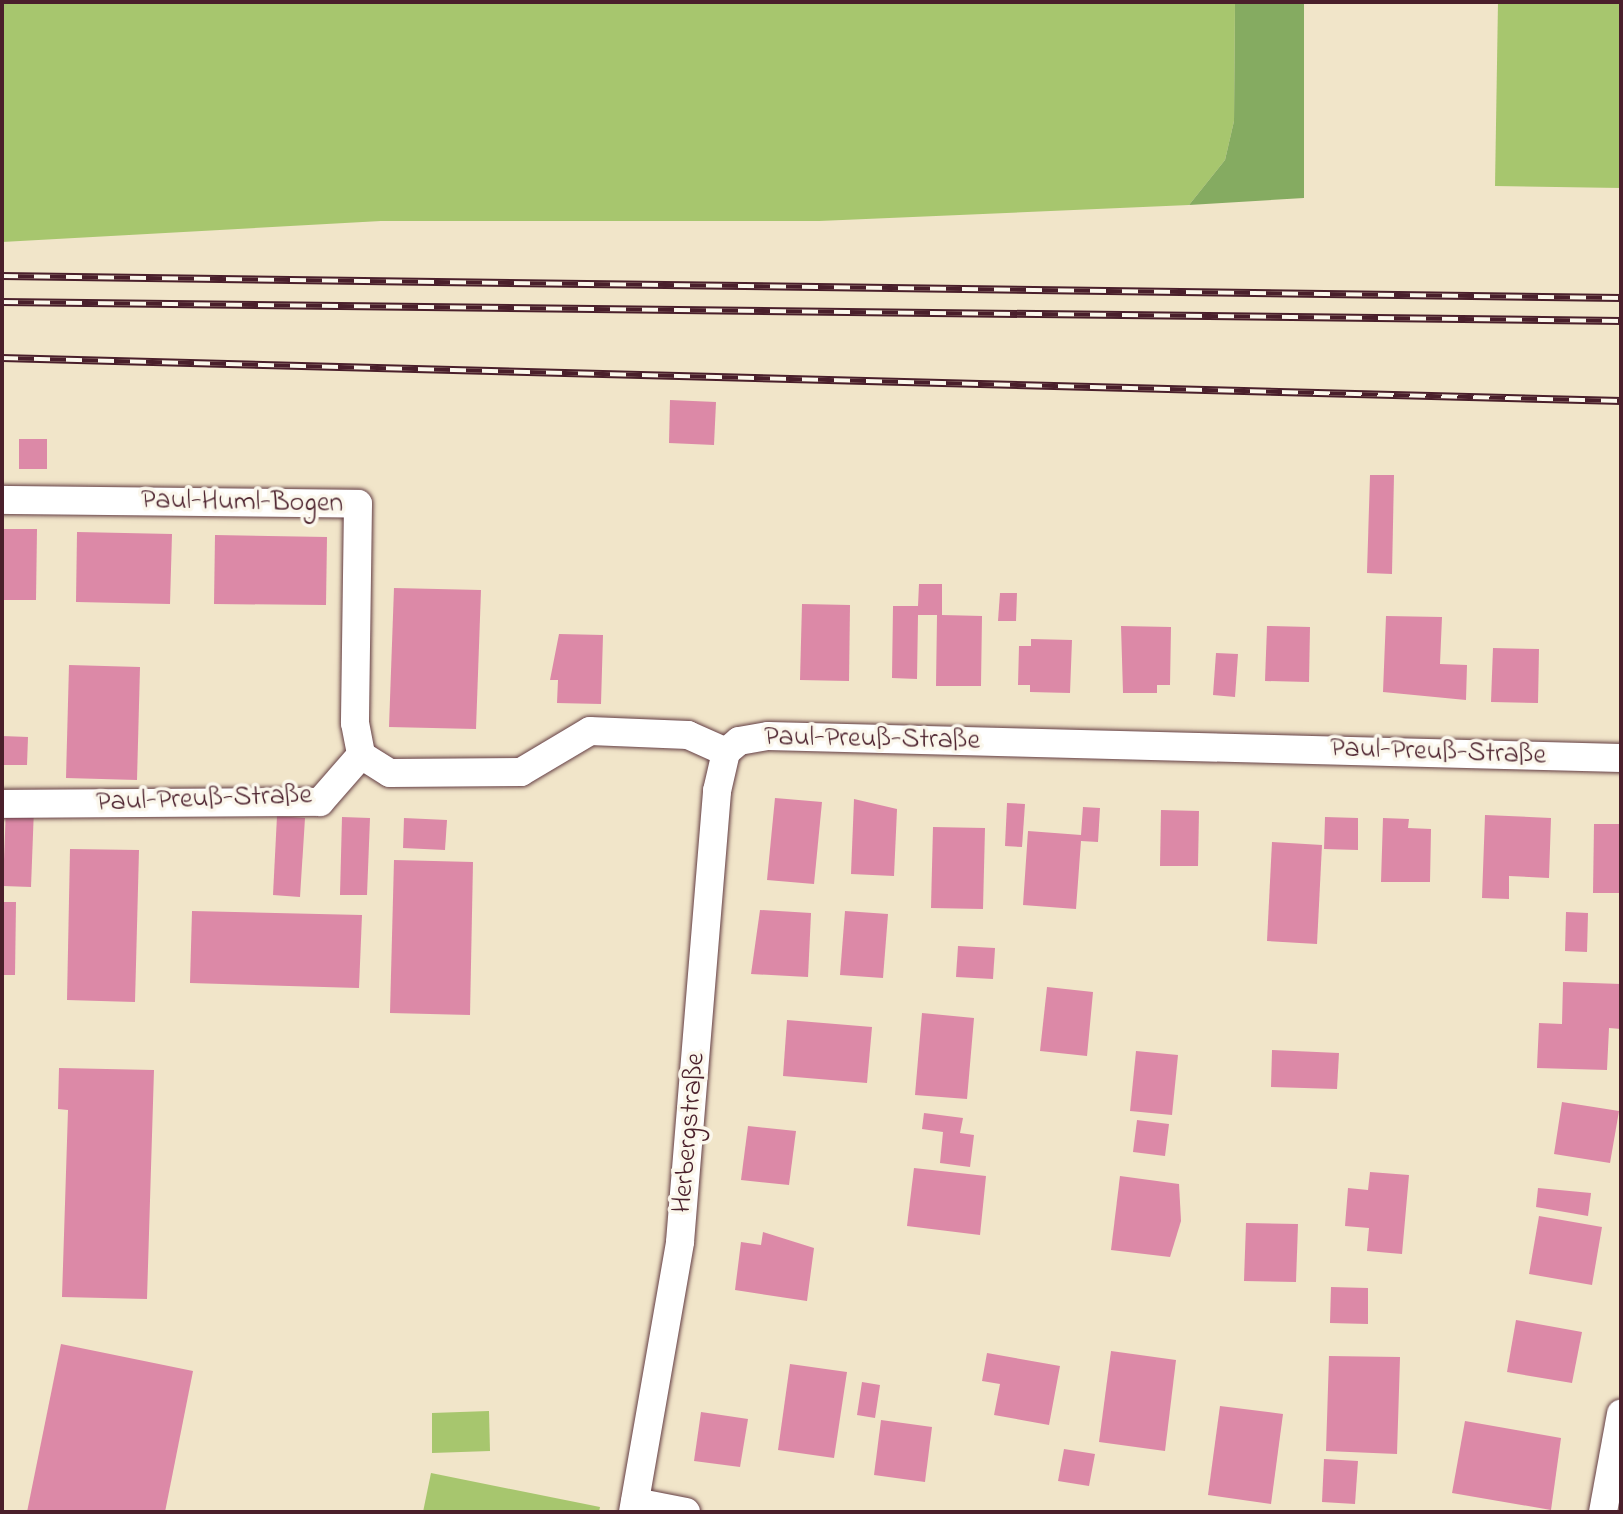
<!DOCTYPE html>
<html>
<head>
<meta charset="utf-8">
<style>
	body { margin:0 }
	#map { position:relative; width:1623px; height:1514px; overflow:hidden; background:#f1e5c9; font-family:"Indie Flower",sans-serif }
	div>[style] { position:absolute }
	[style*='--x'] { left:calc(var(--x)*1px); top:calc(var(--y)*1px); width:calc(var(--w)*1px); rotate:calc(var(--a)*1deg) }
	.green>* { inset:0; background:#a7c66e }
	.forest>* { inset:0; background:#85ab61 }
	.building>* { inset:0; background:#dc89a7 }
	.roads { filter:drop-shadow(0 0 2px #633d43) drop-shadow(0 0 2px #633d43) }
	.street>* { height:28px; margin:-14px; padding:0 14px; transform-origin:14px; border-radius:14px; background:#fff }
	.rail>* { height:8px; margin-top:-4px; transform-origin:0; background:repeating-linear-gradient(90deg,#fbf7ec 0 16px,#4a1f2b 0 32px); box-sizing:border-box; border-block:2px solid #4a1f2b }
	span { translate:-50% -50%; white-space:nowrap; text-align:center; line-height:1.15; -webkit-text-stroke:7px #fbf7ec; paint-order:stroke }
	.street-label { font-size:28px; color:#4a1f2b }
	.frame { position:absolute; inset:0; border:4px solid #4a1f2b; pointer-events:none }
</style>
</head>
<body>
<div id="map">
	<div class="green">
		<i style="clip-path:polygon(2px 2px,1235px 2px,1234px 121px,1225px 160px,1189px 205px,819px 221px,381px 221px,2px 242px)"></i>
		<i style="clip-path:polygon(1498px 2px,1621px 2px,1621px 188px,1495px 186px)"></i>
		<i style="clip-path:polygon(489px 1411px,490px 1451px,432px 1453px,432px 1413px)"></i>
		<i style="clip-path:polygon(431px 1473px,600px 1507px,599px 1512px,423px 1512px)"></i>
	</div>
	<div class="forest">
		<i style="clip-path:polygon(1235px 2px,1304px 2px,1304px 198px,1189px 205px,1225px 160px,1234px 121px)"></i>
	</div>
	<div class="building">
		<i style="clip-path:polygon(670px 400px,716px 402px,714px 445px,669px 443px)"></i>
		<i style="clip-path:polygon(19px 439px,47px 439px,47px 469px,19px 469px)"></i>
		<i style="clip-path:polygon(1370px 475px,1394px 475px,1392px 574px,1367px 573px)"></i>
		<i style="clip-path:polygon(2px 529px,37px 529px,36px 600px,2px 600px)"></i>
		<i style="clip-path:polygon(77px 532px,172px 534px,170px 604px,76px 602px)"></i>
		<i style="clip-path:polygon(215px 535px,327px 537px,326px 605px,214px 604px)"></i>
		<i style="clip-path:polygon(919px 584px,942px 584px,942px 615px,982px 616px,981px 686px,936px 686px,937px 615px,918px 615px,917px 679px,892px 678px,893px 606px,918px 606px)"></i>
		<i style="clip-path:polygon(394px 588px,481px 590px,476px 729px,389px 727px)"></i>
		<i style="clip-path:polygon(1000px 593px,1017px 593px,1016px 621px,998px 621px)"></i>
		<i style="clip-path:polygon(802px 604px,850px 605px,849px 681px,800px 680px)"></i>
		<i style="clip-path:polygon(1386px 616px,1442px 617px,1440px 664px,1467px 665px,1466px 700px,1383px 692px)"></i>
		<i style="clip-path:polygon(1121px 626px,1171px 627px,1170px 685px,1157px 685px,1157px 693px,1123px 693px)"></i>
		<i style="clip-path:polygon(1267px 626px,1310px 627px,1309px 682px,1265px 681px)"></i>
		<i style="clip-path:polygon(559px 634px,603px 635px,601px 704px,557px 703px,558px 680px,550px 680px)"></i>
		<i style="clip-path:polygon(1031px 639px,1072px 640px,1070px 693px,1030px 692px,1030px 685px,1018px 685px,1019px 646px,1031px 646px)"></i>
		<i style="clip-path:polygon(1493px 648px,1539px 649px,1538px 703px,1491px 702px)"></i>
		<i style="clip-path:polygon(1216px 653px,1238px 654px,1235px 697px,1213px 695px)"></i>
		<i style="clip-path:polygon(69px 665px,140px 667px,137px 780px,66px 778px)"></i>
		<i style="clip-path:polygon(2px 736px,28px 737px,27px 765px,2px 765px)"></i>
		<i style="clip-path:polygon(775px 798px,822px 802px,814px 884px,767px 880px)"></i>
		<i style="clip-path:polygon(854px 799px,897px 809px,894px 876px,851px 874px)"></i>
		<i style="clip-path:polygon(1007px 803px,1025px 804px,1022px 847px,1005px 846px)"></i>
		<i style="clip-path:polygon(6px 807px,34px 808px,31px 887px,3px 886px)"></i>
		<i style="clip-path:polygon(1083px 807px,1100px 808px,1098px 842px,1081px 841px,1076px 909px,1023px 905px,1028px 831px,1081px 835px)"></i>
		<i style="clip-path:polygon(1161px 810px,1199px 811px,1198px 866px,1160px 866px)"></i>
		<i style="clip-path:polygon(1485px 815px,1551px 818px,1549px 878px,1509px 876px,1509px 899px,1482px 898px)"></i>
		<i style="clip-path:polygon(277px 816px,305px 818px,300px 897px,273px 895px)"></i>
		<i style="clip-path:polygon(342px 817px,370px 818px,367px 895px,340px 895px)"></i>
		<i style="clip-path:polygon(1325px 817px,1358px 818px,1358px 850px,1324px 849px)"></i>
		<i style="clip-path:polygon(404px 818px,447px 820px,445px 850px,403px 848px)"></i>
		<i style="clip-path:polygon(1383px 818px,1409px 819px,1408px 828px,1431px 829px,1430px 882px,1381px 882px)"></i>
		<i style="clip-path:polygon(1594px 824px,1621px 824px,1621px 893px,1593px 893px)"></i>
		<i style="clip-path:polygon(933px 827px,985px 828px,983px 909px,931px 908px)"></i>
		<i style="clip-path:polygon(1272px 842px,1322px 845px,1317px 944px,1267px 941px)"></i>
		<i style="clip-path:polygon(70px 849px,139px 850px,135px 1002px,67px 1000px)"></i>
		<i style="clip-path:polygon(394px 860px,473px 862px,470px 1015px,390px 1013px)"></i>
		<i style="clip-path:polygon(2px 902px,16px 902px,15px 975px,2px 975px)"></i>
		<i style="clip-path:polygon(760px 910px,811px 913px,808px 977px,751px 974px)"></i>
		<i style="clip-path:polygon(192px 911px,362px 915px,359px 988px,190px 983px)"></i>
		<i style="clip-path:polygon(845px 911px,888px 914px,883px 978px,840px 975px)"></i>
		<i style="clip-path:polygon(1566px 912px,1588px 913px,1587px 952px,1565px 951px)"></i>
		<i style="clip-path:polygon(958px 946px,995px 948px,993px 979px,956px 977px)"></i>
		<i style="clip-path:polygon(1563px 982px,1621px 984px,1621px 1029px,1609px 1028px,1607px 1070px,1537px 1068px,1539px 1023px,1562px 1024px)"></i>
		<i style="clip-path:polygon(1047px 987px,1093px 992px,1087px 1056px,1040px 1051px)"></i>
		<i style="clip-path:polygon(922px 1013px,974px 1018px,967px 1099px,915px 1095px)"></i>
		<i style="clip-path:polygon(787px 1020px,872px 1027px,867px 1083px,783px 1076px)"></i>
		<i style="clip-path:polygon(1272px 1050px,1339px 1053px,1337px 1089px,1271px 1087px)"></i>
		<i style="clip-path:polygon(1136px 1051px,1178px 1055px,1172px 1115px,1130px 1111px)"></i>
		<i style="clip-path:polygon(59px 1068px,154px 1070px,147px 1299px,62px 1297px,68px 1110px,58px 1109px)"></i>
		<i style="clip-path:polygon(1562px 1102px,1619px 1111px,1610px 1163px,1554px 1154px)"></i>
		<i style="clip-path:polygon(924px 1113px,963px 1118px,960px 1133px,974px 1135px,970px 1167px,940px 1163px,943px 1132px,922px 1129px)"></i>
		<i style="clip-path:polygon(1137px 1120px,1169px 1124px,1165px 1156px,1133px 1152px)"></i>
		<i style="clip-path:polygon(748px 1126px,796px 1131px,789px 1185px,741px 1180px)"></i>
		<i style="clip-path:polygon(914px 1168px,986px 1176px,980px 1235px,907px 1226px)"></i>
		<i style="clip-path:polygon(1370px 1172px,1409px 1175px,1402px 1254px,1367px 1251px,1369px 1228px,1345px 1226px,1348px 1188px,1368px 1190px)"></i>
		<i style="clip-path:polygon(1120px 1176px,1179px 1184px,1181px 1221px,1170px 1257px,1111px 1250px)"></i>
		<i style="clip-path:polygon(1538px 1188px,1591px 1193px,1588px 1216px,1536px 1207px)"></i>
		<i style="clip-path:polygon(1539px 1216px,1602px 1227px,1592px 1285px,1529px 1274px)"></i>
		<i style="clip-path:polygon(1246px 1223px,1298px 1224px,1296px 1282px,1244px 1281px)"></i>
		<i style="clip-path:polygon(763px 1232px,814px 1248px,807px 1301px,735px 1290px,741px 1242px,761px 1245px)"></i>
		<i style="clip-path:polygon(1331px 1287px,1368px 1288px,1368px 1324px,1330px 1323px)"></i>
		<i style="clip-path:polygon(1516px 1320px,1582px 1332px,1572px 1383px,1507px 1372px)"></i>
		<i style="clip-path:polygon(61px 1344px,193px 1371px,165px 1512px,27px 1512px)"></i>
		<i style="clip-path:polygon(1111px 1351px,1176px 1360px,1165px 1451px,1099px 1442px)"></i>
		<i style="clip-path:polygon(987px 1353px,1060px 1366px,1049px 1425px,994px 1415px,1000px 1384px,982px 1381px)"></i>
		<i style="clip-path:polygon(1329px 1356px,1400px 1357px,1397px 1454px,1326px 1451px)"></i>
		<i style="clip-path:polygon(790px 1364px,847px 1372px,834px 1458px,778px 1450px)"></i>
		<i style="clip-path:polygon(862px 1382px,880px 1385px,875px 1418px,857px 1415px)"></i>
		<i style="clip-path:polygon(1220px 1406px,1283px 1414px,1271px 1504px,1208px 1495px)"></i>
		<i style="clip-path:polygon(701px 1412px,748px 1419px,740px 1467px,694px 1461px)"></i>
		<i style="clip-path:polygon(881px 1420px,932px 1427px,925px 1482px,874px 1475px)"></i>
		<i style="clip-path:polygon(1465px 1421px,1561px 1438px,1551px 1510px,1452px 1493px)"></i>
		<i style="clip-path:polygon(1064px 1449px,1095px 1454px,1089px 1486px,1058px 1481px)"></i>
		<i style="clip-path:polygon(1324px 1459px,1358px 1461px,1355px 1504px,1322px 1502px)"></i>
	</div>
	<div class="roads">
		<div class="street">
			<i style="--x:2;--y:500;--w:356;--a:0.6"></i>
			<i style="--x:358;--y:504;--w:219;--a:90.8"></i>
			<i style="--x:355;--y:723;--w:33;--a:79"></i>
			<i style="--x:726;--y:752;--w:17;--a:-40"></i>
			<i style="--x:739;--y:741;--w:29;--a:-10"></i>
			<i style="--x:768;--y:736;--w:853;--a:1.48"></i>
			<i style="--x:361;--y:755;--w:34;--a:32"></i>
			<i style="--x:390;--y:773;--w:131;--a:-0.4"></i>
			<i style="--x:521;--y:772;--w:80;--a:-30.7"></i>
			<i style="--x:590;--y:731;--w:98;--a:2.3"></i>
			<i style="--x:688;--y:735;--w:42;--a:24.1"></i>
			<i style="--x:2;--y:804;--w:318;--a:-0.4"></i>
			<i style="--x:320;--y:802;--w:62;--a:-48.9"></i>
			<i style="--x:635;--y:1502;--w:52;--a:11.1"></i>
			<i style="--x:633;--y:1512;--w:274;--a:-80.1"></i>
			<i style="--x:680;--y:1242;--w:453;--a:-85.3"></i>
			<i style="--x:717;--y:791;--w:40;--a:-77"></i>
			<i style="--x:1603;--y:1512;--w:100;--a:-79.6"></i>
		</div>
	</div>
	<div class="rail">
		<i style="--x:2;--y:276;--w:1619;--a:0.78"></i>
		<i style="--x:2;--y:302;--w:1619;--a:0.67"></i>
		<i style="--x:2;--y:358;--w:1620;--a:1.52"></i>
	</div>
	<div class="street-label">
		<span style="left:242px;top:503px;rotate:1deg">Paul-Huml-Bogen</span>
		<span style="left:872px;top:740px;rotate:1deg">Paul-Preuß-Straße</span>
		<span style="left:1438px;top:753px;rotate:2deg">Paul-Preuß-Straße</span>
		<span style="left:204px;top:800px;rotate:-2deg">Paul-Preuß-Straße</span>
		<span style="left:690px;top:1133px;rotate:-85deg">Herbergstraße</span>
	</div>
	<div class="frame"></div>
</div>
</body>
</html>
